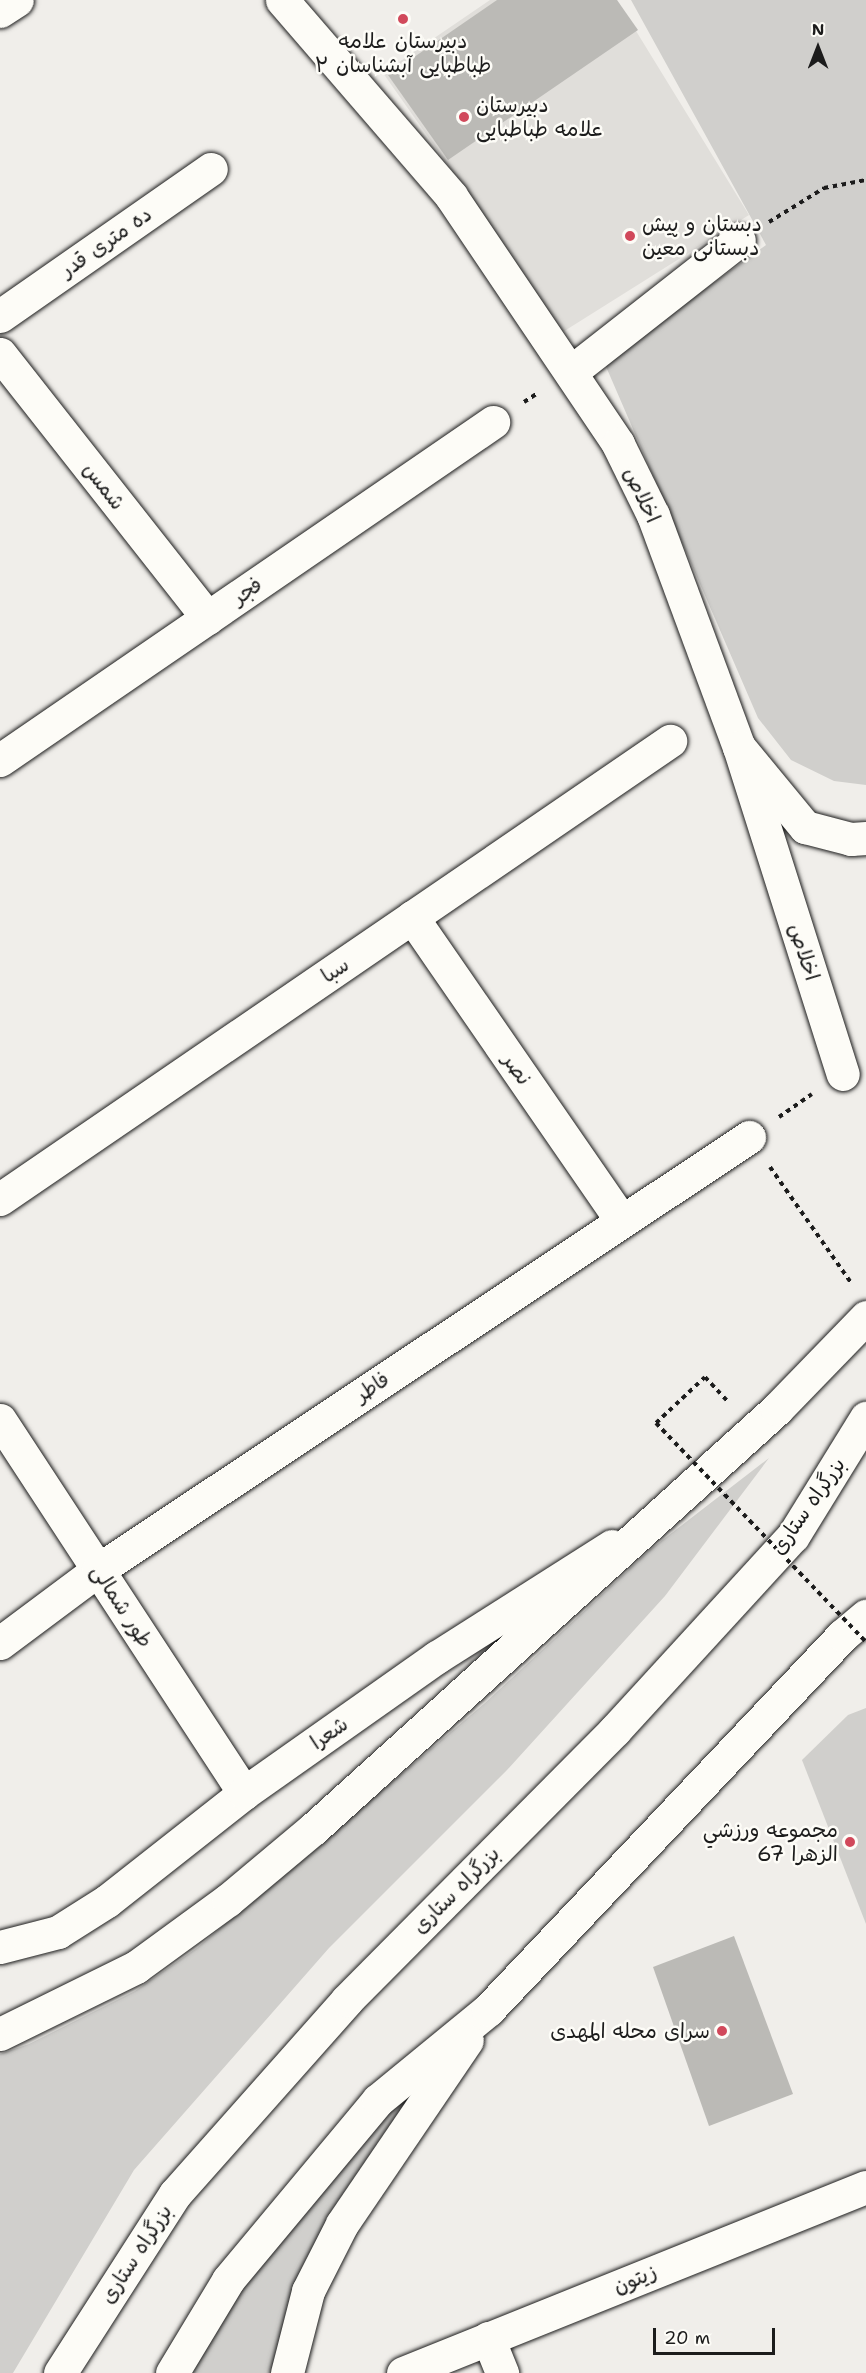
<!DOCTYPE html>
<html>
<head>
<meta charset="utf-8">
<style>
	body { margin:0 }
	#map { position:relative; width:866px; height:2373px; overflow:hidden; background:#f0eeea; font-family:"Shantell Sans","Playpen Sans Arabic",sans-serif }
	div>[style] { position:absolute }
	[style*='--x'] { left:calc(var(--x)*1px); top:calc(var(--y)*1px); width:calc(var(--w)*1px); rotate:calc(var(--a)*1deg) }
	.built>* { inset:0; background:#e0deda }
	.green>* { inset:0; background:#d0cfcc }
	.building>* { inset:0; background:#bbbab6 }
	.path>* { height:4px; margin-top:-2px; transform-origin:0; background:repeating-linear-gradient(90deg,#1c1c1c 0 4.5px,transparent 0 9px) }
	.roads { filter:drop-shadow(0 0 2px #1c1c1c) drop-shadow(0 0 2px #1c1c1c) }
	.street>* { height:33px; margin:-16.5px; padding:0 16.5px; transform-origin:16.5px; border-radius:16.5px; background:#fdfcf7 }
	.secondary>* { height:33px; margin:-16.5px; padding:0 16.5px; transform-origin:16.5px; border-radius:16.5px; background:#fdfcf7 }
	.highway>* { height:33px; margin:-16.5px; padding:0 16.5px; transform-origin:16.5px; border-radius:16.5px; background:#fdfcf7 }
	.path-bridge>* { height:4px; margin-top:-2px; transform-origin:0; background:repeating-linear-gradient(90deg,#1c1c1c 0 4.5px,transparent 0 9px) }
	.dots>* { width:16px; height:16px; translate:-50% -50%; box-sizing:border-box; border:3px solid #fdfcf7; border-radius:50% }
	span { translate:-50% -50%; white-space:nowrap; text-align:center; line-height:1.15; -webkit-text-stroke:5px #fdfcf7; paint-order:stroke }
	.poi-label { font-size:21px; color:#1c1c1c }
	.left { translate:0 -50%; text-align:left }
	.right { translate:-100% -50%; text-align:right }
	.street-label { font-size:21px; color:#1c1c1c }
	.north { position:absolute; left:788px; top:18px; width:60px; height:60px; -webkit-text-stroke:4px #fdfcf7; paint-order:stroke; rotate:0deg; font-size:16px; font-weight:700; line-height:24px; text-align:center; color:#1c1c1c }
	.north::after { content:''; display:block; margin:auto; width:21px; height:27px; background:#1c1c1c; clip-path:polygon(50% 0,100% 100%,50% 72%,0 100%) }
	.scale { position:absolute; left:653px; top:2328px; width:122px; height:27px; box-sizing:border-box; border:3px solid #1c1c1c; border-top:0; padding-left:8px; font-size:18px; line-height:21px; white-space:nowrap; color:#1c1c1c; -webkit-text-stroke:4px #fdfcf7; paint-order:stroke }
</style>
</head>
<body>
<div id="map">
	<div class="built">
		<i style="clip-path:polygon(490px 0,617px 0,749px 215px,558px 335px,512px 256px,383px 73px)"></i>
	</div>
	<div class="green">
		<i style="clip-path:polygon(631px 0,866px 0,866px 785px,834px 781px,791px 760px,758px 718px,604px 362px,766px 245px)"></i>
		<i style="clip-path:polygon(769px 1458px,665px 1596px,507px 1770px,329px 1948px,134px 2170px,13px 2373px,0 2373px,0 2054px,29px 2044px,135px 1991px,197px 1948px,485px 1703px,651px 1549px)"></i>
		<i style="clip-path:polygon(866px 1708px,866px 1924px,802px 1760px,848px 1715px)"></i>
		<i style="clip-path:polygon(488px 2010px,342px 2224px,287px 2373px,173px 2373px,228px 2280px)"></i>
	</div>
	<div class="building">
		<i style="clip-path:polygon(497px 0,617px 0,638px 30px,448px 160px,388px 75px)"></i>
		<i style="clip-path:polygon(734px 1936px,793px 2094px,709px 2126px,653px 1967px)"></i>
	</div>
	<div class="path">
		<i style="--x:769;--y:222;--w:65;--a:-31.7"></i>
		<i style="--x:824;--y:188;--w:43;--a:-10.8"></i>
		<i style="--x:524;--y:402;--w:17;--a:-33"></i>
		<i style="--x:779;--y:1117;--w:40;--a:-34.9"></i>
		<i style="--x:770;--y:1167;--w:143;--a:55"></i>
		<i style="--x:656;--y:1423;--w:67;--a:-43.2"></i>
		<i style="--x:705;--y:1377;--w:34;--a:47"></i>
	</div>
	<div class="roads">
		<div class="street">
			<i style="--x:282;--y:0;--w:259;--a:49.2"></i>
			<i style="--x:451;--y:196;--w:299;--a:56"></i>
			<i style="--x:618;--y:444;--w:79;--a:63.8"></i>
			<i style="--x:653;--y:515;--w:247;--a:69.7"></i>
			<i style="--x:739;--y:747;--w:343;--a:72.4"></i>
			<i style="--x:0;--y:11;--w:20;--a:-33"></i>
			<i style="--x:0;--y:316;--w:257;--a:-34.9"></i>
			<i style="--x:0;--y:354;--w:336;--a:51.8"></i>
			<i style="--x:572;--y:371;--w:212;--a:-38.1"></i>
			<i style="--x:0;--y:760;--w:598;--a:-34.43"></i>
			<i style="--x:412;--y:917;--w:369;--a:55.4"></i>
			<i style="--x:0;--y:1199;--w:812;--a:-34.36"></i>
			<i style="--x:0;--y:1420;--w:446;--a:56.8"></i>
			<i style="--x:0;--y:1643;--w:122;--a:-36.7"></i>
			<i style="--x:98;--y:1570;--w:782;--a:-33.63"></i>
			<i style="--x:488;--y:2338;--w:38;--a:68"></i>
			<i style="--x:403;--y:2373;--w:499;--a:-21.9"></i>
		</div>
		<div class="secondary">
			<i style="--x:0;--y:1947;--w:60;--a:-14.5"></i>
			<i style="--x:58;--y:1932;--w:58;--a:-32.3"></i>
			<i style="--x:107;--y:1901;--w:174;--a:-38.2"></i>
			<i style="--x:244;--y:1793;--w:236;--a:-35.2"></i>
			<i style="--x:437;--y:1657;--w:207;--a:-32.4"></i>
		</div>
		<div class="highway">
			<i style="--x:739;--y:747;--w:104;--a:50.5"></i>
			<i style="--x:805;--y:827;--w:48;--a:14.6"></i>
			<i style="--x:851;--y:839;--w:15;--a:-4"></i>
			<i style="--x:0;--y:2034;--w:152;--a:-26.2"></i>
			<i style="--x:136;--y:1967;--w:114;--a:-36.1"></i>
			<i style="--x:228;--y:1900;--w:111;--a:-39.9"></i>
			<i style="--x:313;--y:1829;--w:626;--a:-42.15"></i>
			<i style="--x:777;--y:1409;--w:128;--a:-45.9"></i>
			<i style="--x:60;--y:2373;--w:213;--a:-57.3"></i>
			<i style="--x:175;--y:2194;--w:259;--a:-48.4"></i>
			<i style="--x:347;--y:2000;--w:380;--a:-45.2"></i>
			<i style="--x:615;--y:1730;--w:263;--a:-47.5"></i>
			<i style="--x:793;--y:1536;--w:139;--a:-58.3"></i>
			<i style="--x:172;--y:2373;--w:109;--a:-58.9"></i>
			<i style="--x:228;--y:2280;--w:234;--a:-50.2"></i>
			<i style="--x:378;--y:2100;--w:142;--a:-39.3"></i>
			<i style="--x:488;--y:2010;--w:516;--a:-46.57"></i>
			<i style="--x:843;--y:1635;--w:30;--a:-40"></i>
			<i style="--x:287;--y:2373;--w:85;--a:-75.6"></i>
			<i style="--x:308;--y:2291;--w:75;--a:-63.1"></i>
			<i style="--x:342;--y:2224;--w:222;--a:-55.8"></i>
		</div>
	</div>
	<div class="path-bridge">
		<i style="--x:656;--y:1423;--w:303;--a:46.2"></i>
	</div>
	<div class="dots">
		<i style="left:403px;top:19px;background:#d1495b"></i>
		<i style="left:464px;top:117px;background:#d1495b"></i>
		<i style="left:630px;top:236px;background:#d1495b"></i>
		<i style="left:850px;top:1842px;background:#d1495b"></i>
		<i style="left:722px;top:2031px;background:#d1495b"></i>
	</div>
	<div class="poi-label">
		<span style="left:403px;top:53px">دبیرستان علامه<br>طباطبایی آبشناسان ۲</span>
		<span class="left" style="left:476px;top:117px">دبیرستان<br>علامه طباطبایی</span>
		<span class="left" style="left:642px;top:236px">دبستان و پیش<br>دبستانی معین</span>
		<span class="right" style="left:838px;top:1842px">مجموعه ورزشي<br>الزهرا 67</span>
		<span class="right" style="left:710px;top:2031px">سرای محله المهدی</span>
	</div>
	<div class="street-label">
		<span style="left:106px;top:242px;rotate:-35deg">ده متری قدر</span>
		<span style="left:104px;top:486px;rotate:52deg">شمس</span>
		<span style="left:642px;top:495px;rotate:65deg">اخلاص</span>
		<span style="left:247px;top:591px;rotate:-35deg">فجر</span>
		<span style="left:804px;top:952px;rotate:72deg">اخلاص</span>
		<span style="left:335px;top:970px;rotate:-34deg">سبا</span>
		<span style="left:517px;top:1069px;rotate:55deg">نصر</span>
		<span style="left:372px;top:1387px;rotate:-34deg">فاطر</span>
		<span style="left:808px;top:1506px;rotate:-55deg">بزرگراه ستاری</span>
		<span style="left:122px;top:1606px;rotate:57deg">طور شمالی</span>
		<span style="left:329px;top:1733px;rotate:-35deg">شعرا</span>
		<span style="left:456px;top:1890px;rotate:-45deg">بزرگراه ستاری</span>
		<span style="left:136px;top:2254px;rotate:-57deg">بزرگراه ستاری</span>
		<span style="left:635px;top:2279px;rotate:-22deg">زیتون</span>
	</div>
	<div class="north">N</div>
	<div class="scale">20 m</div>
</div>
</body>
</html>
